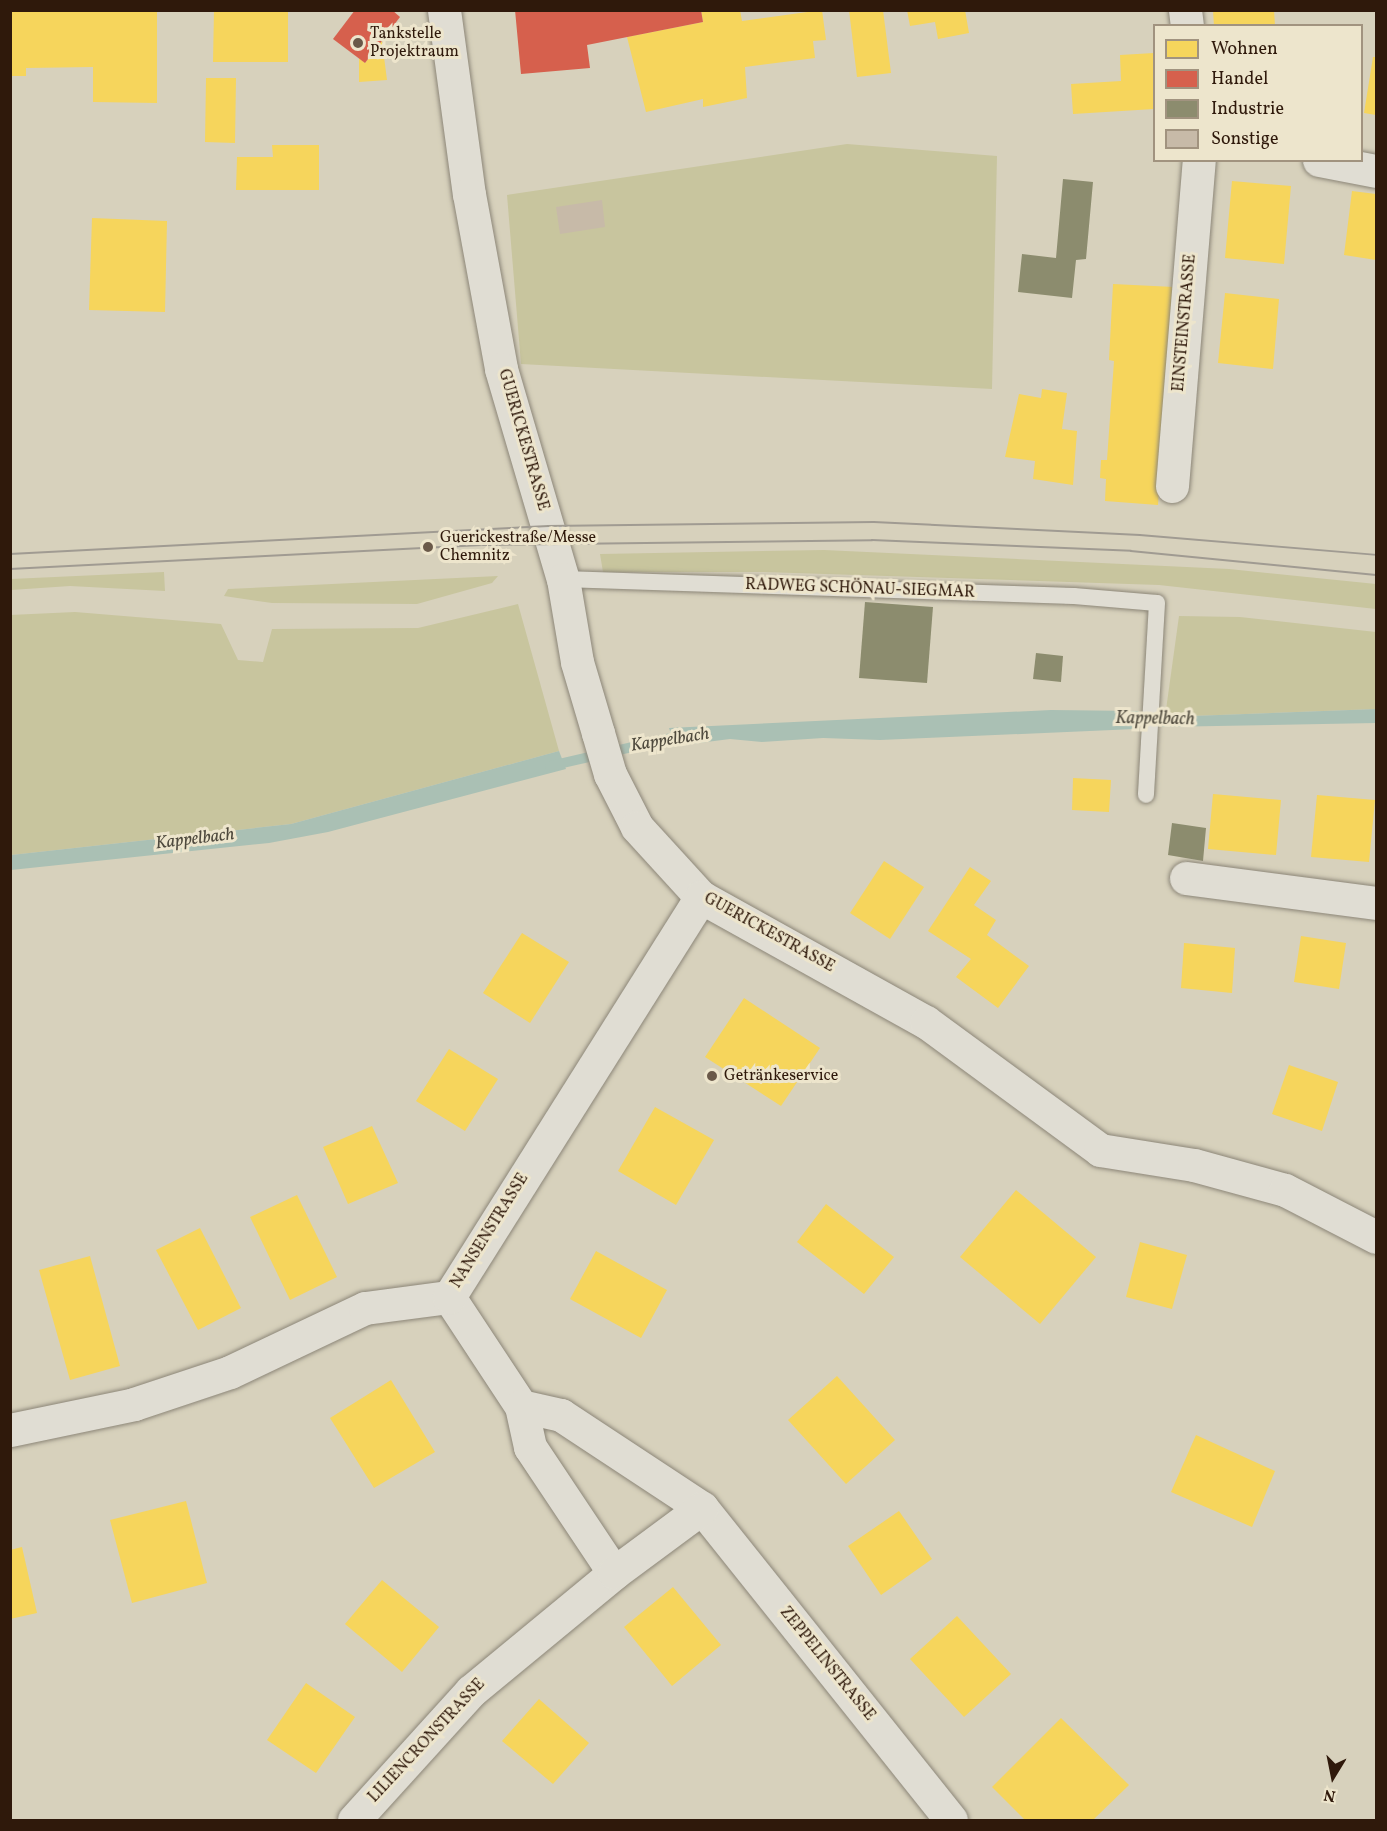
<!DOCTYPE html>
<html>
<head>
<meta charset="utf-8">
<style>
	body { margin:0 }
	#map { position:relative; width:1387px; height:1831px; overflow:hidden; background:#d7d1bc; font-family:Vollkorn,serif }
	div>[style] { position:absolute }
	[style*='--x'] { left:calc(var(--x)*1px); top:calc(var(--y)*1px); width:calc(var(--w)*1px); rotate:calc(var(--a)*1deg) }
	.green>* { inset:0; background:#c8c59e }
	.water>* { inset:0; background:#aac0b4 }
	.homes>* { inset:0; background:#f6d55c }
	.shops>* { inset:0; background:#d6604d }
	.industry>* { inset:0; background:#8c8c6e }
	.stream>* { height:10px; margin:-5px; padding:0 5px; transform-origin:5px; border-radius:5px; background:#aac0b4 }
	.building>* { inset:0; background:#c7baa8 }
	.roads { filter:drop-shadow(0 0 2px #8c8678) drop-shadow(0 0 2px #8c8678) }
	.service>* { height:16px; margin:-8px; padding:0 8px; transform-origin:8px; border-radius:8px; background:#e0ddd3 }
	.minor>* { height:33px; margin:-16.5px; padding:0 16.5px; transform-origin:16.5px; border-radius:16.5px; background:#e0ddd3 }
	.tram>* { height:1.5px; margin:-0.75px; padding:0 0.75px; transform-origin:0.75px; border-radius:0.75px; background:#a09b92 }
	.dots>* { width:16px; height:16px; translate:-50% -50%; box-sizing:border-box; border:3px solid #ede5cc; border-radius:50% }
	span { translate:-50% -50%; white-space:nowrap; text-align:center; line-height:1.15; -webkit-text-stroke:6px #ede5cc; paint-order:stroke }
	.poi-label { font-size:16px; color:#2f190b }
	.left { translate:0 -50%; text-align:left }
	.street-label { font-size:16px; color:#2f190b }
	.water-label { font-size:18px; color:#4e493d; font-style:italic }
	.frame { position:absolute; inset:0; border:12px solid #2f190b; pointer-events:none }
	.legend { position:absolute; left:1153px; top:24px; width:210px; height:138px; box-sizing:border-box; background:#ede5cc; border:2px solid #a1937f; margin:0; padding:8px 10px; list-style:none; font-size:18px; color:#2f190b }
	.legend li { display:flex; align-items:center; gap:12px; height:30px }
	.legend b { width:30px; border:2px solid #a1937f }
	.north { position:absolute; left:1303px; top:1747px; width:60px; height:60px; -webkit-text-stroke:4px #ede5cc; paint-order:stroke; rotate:190deg; font-size:16px; font-weight:700; line-height:24px; text-align:center; color:#2f190b }
	.north::after { content:''; display:block; margin:auto; width:21px; height:27px; background:#2f190b; clip-path:polygon(50% 0,100% 100%,50% 72%,0 100%) }
</style>
</head>
<body>
<div id="map">
	<div class="green">
		<i style="clip-path:polygon(847px 144px,997px 156px,992px 389px,521px 364px,507px 195px)"></i>
		<i style="clip-path:polygon(824px 550px,1229px 569px,1376px 584px,1376px 609px,1159px 585px,763px 572px,603px 572px,600px 554px)"></i>
		<i style="clip-path:polygon(164px 572px,165px 591px,70px 586px,11px 590px,11px 579px)"></i>
		<i style="clip-path:polygon(498px 576px,492px 583px,417px 604px,272px 603px,224px 596px,228px 589px)"></i>
		<i style="clip-path:polygon(518px 604px,559px 751px,291px 824px,11px 855px,10px 615px,75px 612px,221px 624px,238px 660px,263px 662px,272px 629px,418px 628px)"></i>
		<i style="clip-path:polygon(1179px 616px,1240px 617px,1376px 632px,1376px 709px,1165px 717px)"></i>
	</div>
	<div class="water">
		<i style="clip-path:polygon(1376px 709px,1376px 723px,1162px 727px,1165px 717px)"></i>
		<i style="clip-path:polygon(1051px 710px,1139px 711px,1135px 729px,880px 740px,823px 738px,762px 742px,730px 739px,675px 746px,669px 728px)"></i>
		<i style="clip-path:polygon(559px 751px,566px 769px,328px 832px,269px 843px,11px 870px,11px 855px,291px 824px)"></i>
	</div>
	<div class="homes">
		<i style="clip-path:polygon(10px 10px,157px 10px,157px 103px,93px 102px,93px 67px,26px 68px,26px 76px,10px 76px)"></i>
		<i style="clip-path:polygon(214px 10px,288px 10px,288px 62px,213px 62px)"></i>
		<i style="clip-path:polygon(701px 10px,740px 10px,742px 21px,822px 10px,826px 40px,813px 41px,815px 58px,745px 67px,747px 98px,703px 107px,703px 99px,646px 112px,627px 37px,703px 22px)"></i>
		<i style="clip-path:polygon(849px 10px,883px 10px,891px 73px,857px 77px)"></i>
		<i style="clip-path:polygon(907px 10px,965px 10px,969px 33px,938px 39px,935px 22px,910px 26px)"></i>
		<i style="clip-path:polygon(1213px 10px,1274px 10px,1275px 26px,1214px 26px)"></i>
		<i style="clip-path:polygon(382px 41px,387px 80px,359px 82px,359px 58px,365px 63px)"></i>
		<i style="clip-path:polygon(1154px 53px,1154px 109px,1073px 114px,1071px 84px,1121px 81px,1120px 55px)"></i>
		<i style="clip-path:polygon(1373px 57px,1376px 57px,1376px 115px,1364px 113px)"></i>
		<i style="clip-path:polygon(206px 78px,236px 78px,235px 143px,205px 142px)"></i>
		<i style="clip-path:polygon(272px 145px,319px 145px,319px 190px,236px 190px,237px 157px,273px 157px)"></i>
		<i style="clip-path:polygon(1232px 181px,1291px 186px,1284px 264px,1225px 258px)"></i>
		<i style="clip-path:polygon(1352px 191px,1376px 194px,1376px 260px,1344px 255px)"></i>
		<i style="clip-path:polygon(92px 218px,167px 221px,165px 312px,89px 310px)"></i>
		<i style="clip-path:polygon(1113px 284px,1174px 287px,1158px 505px,1105px 501px,1106px 479px,1100px 478px,1101px 460px,1107px 460px,1114px 361px,1109px 360px)"></i>
		<i style="clip-path:polygon(1225px 293px,1279px 299px,1273px 369px,1218px 363px)"></i>
		<i style="clip-path:polygon(1042px 389px,1067px 393px,1062px 429px,1077px 431px,1073px 485px,1033px 479px,1035px 461px,1005px 457px,1019px 394px,1041px 398px)"></i>
		<i style="clip-path:polygon(1073px 778px,1111px 780px,1109px 812px,1072px 810px)"></i>
		<i style="clip-path:polygon(1213px 794px,1281px 800px,1276px 855px,1208px 849px)"></i>
		<i style="clip-path:polygon(1317px 795px,1375px 800px,1369px 862px,1311px 857px)"></i>
		<i style="clip-path:polygon(884px 861px,924px 887px,890px 939px,850px 913px)"></i>
		<i style="clip-path:polygon(970px 867px,991px 881px,974px 905px,996px 920px,987px 935px,1029px 966px,998px 1008px,956px 977px,971px 959px,928px 931px)"></i>
		<i style="clip-path:polygon(522px 933px,569px 962px,530px 1023px,483px 993px)"></i>
		<i style="clip-path:polygon(1301px 936px,1346px 943px,1339px 989px,1294px 982px)"></i>
		<i style="clip-path:polygon(1184px 943px,1235px 948px,1232px 993px,1181px 988px)"></i>
		<i style="clip-path:polygon(744px 998px,820px 1048px,781px 1106px,705px 1057px)"></i>
		<i style="clip-path:polygon(449px 1049px,498px 1079px,465px 1131px,416px 1101px)"></i>
		<i style="clip-path:polygon(1289px 1065px,1338px 1082px,1322px 1131px,1272px 1114px)"></i>
		<i style="clip-path:polygon(655px 1107px,714px 1140px,676px 1205px,618px 1171px)"></i>
		<i style="clip-path:polygon(372px 1126px,398px 1183px,348px 1204px,323px 1147px)"></i>
		<i style="clip-path:polygon(1016px 1190px,1096px 1257px,1040px 1324px,960px 1257px)"></i>
		<i style="clip-path:polygon(297px 1195px,337px 1277px,290px 1300px,250px 1217px)"></i>
		<i style="clip-path:polygon(826px 1204px,894px 1257px,864px 1294px,797px 1242px)"></i>
		<i style="clip-path:polygon(200px 1228px,241px 1308px,198px 1330px,156px 1250px)"></i>
		<i style="clip-path:polygon(1140px 1242px,1187px 1255px,1172px 1309px,1126px 1297px)"></i>
		<i style="clip-path:polygon(596px 1251px,667px 1290px,641px 1338px,570px 1299px)"></i>
		<i style="clip-path:polygon(90px 1256px,120px 1366px,70px 1380px,39px 1270px)"></i>
		<i style="clip-path:polygon(837px 1376px,895px 1440px,846px 1484px,788px 1420px)"></i>
		<i style="clip-path:polygon(391px 1380px,435px 1452px,374px 1488px,330px 1418px)"></i>
		<i style="clip-path:polygon(1196px 1435px,1275px 1471px,1252px 1527px,1171px 1492px)"></i>
		<i style="clip-path:polygon(186px 1501px,207px 1583px,132px 1603px,110px 1520px)"></i>
		<i style="clip-path:polygon(899px 1511px,932px 1559px,881px 1595px,848px 1546px)"></i>
		<i style="clip-path:polygon(22px 1547px,37px 1613px,10px 1619px,10px 1550px)"></i>
		<i style="clip-path:polygon(382px 1580px,439px 1627px,402px 1672px,345px 1624px)"></i>
		<i style="clip-path:polygon(673px 1587px,721px 1645px,672px 1686px,624px 1627px)"></i>
		<i style="clip-path:polygon(957px 1616px,1011px 1674px,964px 1717px,910px 1659px)"></i>
		<i style="clip-path:polygon(306px 1683px,355px 1717px,316px 1773px,267px 1740px)"></i>
		<i style="clip-path:polygon(539px 1699px,589px 1743px,553px 1784px,502px 1741px)"></i>
		<i style="clip-path:polygon(1061px 1718px,1129px 1785px,1093px 1820px,1025px 1820px,992px 1787px)"></i>
	</div>
	<div class="shops">
		<i style="clip-path:polygon(355px 10px,392px 10px,400px 17px,365px 63px,333px 39px)"></i>
		<i style="clip-path:polygon(515px 10px,701px 10px,703px 22px,587px 45px,590px 68px,521px 74px)"></i>
	</div>
	<div class="industry">
		<i style="clip-path:polygon(1063px 179px,1093px 182px,1086px 259px,1076px 260px,1072px 298px,1018px 292px,1022px 254px,1056px 258px)"></i>
		<i style="clip-path:polygon(865px 602px,933px 607px,927px 683px,859px 678px)"></i>
		<i style="clip-path:polygon(1036px 653px,1063px 656px,1061px 682px,1033px 679px)"></i>
		<i style="clip-path:polygon(1172px 823px,1206px 828px,1203px 861px,1168px 855px)"></i>
	</div>
	<div class="stream">
		<i style="--x:1125;--y:719;--w:53;--a:2.2"></i>
		<i style="--x:550;--y:766;--w:138;--a:-13"></i>
	</div>
	<div class="building">
		<i style="clip-path:polygon(602px 200px,605px 227px,560px 234px,556px 207px)"></i>
	</div>
	<div class="roads">
		<div class="service">
			<i style="--x:563;--y:579;--w:511;--a:1.91"></i>
			<i style="--x:1074;--y:596;--w:83;--a:4.8"></i>
			<i style="--x:1157;--y:603;--w:192;--a:93.3"></i>
		</div>
		<div class="minor">
			<i style="--x:444;--y:10;--w:186;--a:82.3"></i>
			<i style="--x:469;--y:194;--w:178;--a:79.6"></i>
			<i style="--x:501;--y:369;--w:219;--a:73.6"></i>
			<i style="--x:563;--y:579;--w:84;--a:80.4"></i>
			<i style="--x:577;--y:662;--w:74;--a:73.5"></i>
			<i style="--x:598;--y:733;--w:43;--a:73.7"></i>
			<i style="--x:610;--y:774;--w:59;--a:63"></i>
			<i style="--x:637;--y:827;--w:95;--a:47.6"></i>
			<i style="--x:701;--y:897;--w:257;--a:29.1"></i>
			<i style="--x:926;--y:1022;--w:216;--a:36.3"></i>
			<i style="--x:1100;--y:1150;--w:95;--a:9.1"></i>
			<i style="--x:1194;--y:1165;--w:94;--a:15.4"></i>
			<i style="--x:1285;--y:1190;--w:102;--a:27.3"></i>
			<i style="--x:1185;--y:10;--w:16;--a:83"></i>
			<i style="--x:1319;--y:160;--w:58;--a:10.9"></i>
			<i style="--x:1172;--y:486;--w:327;--a:-85.3"></i>
			<i style="--x:1186;--y:878;--w:192;--a:7.5"></i>
			<i style="--x:449;--y:1297;--w:131;--a:56.6"></i>
			<i style="--x:521;--y:1406;--w:41;--a:12.7"></i>
			<i style="--x:561;--y:1415;--w:169;--a:33.4"></i>
			<i style="--x:702;--y:1508;--w:399;--a:51.4"></i>
			<i style="--x:521;--y:1406;--w:42;--a:77.6"></i>
			<i style="--x:530;--y:1447;--w:151;--a:56.3"></i>
			<i style="--x:10;--y:1430;--w:127;--a:-11.8"></i>
			<i style="--x:134;--y:1404;--w:101;--a:-18.4"></i>
			<i style="--x:230;--y:1372;--w:149;--a:-25.4"></i>
			<i style="--x:365;--y:1308;--w:85;--a:-7.5"></i>
			<i style="--x:449;--y:1297;--w:473;--a:-57.8"></i>
			<i style="--x:354;--y:1820;--w:174;--a:-47.8"></i>
			<i style="--x:471;--y:1691;--w:185;--a:-39.5"></i>
			<i style="--x:614;--y:1573;--w:109;--a:-36.5"></i>
		</div>
	</div>
	<div class="tram">
		<i style="--x:10;--y:554;--w:539;--a:-2.98"></i>
		<i style="--x:548;--y:526;--w:326;--a:-0.7"></i>
		<i style="--x:874;--y:522;--w:266;--a:2.8"></i>
		<i style="--x:1140;--y:535;--w:237;--a:4.8"></i>
		<i style="--x:10;--y:569;--w:472;--a:-2.9"></i>
		<i style="--x:481;--y:545;--w:391;--a:-0.7"></i>
		<i style="--x:872;--y:540;--w:259;--a:2.4"></i>
		<i style="--x:1131;--y:551;--w:246;--a:5.6"></i>
	</div>
	<div class="dots">
		<i style="left:358px;top:43px;background:#6a5949"></i>
		<i style="left:428px;top:547px;background:#6a5949"></i>
		<i style="left:712px;top:1076px;background:#6a5949"></i>
	</div>
	<div class="poi-label">
		<span class="left" style="left:370px;top:43px">Tankstelle<br>Projektraum</span>
		<span class="left" style="left:440px;top:547px">Guerickestraße/Messe<br>Chemnitz</span>
		<span class="left" style="left:724px;top:1076px">Getränkeservice</span>
	</div>
	<div class="street-label">
		<span style="left:1185px;top:323px;rotate:-85deg">EINSTEINSTRASSE</span>
		<span style="left:523px;top:440px;rotate:74deg">GUERICKESTRASSE</span>
		<span style="left:860px;top:589px;rotate:2deg">RADWEG SCHÖNAU-SIEGMAR</span>
		<span style="left:769px;top:933px;rotate:29deg">GUERICKESTRASSE</span>
		<span style="left:490px;top:1231px;rotate:-58deg">NANSENSTRASSE</span>
		<span style="left:827px;top:1664px;rotate:51deg">ZEPPELINSTRASSE</span>
		<span style="left:427px;top:1741px;rotate:-47deg">LILIENCRONSTRASSE</span>
	</div>
	<div class="water-label">
		<span style="left:1155px;top:720px;rotate:1deg">Kappelbach</span>
		<span style="left:670px;top:741px;rotate:-9deg">Kappelbach</span>
		<span style="left:195px;top:840px;rotate:-7deg">Kappelbach</span>
	</div>
	<div class="frame"></div>
	<ul class="legend">
	<li><b style="height:16px;background:#f6d55c"></b>Wohnen</li>
	<li><b style="height:16px;background:#d6604d"></b>Handel</li>
	<li><b style="height:16px;background:#8c8c6e"></b>Industrie</li>
	<li><b style="height:16px;background:#c7baa8"></b>Sonstige</li>
	</ul>
	<div class="north">N</div>
</div>
</body>
</html>
